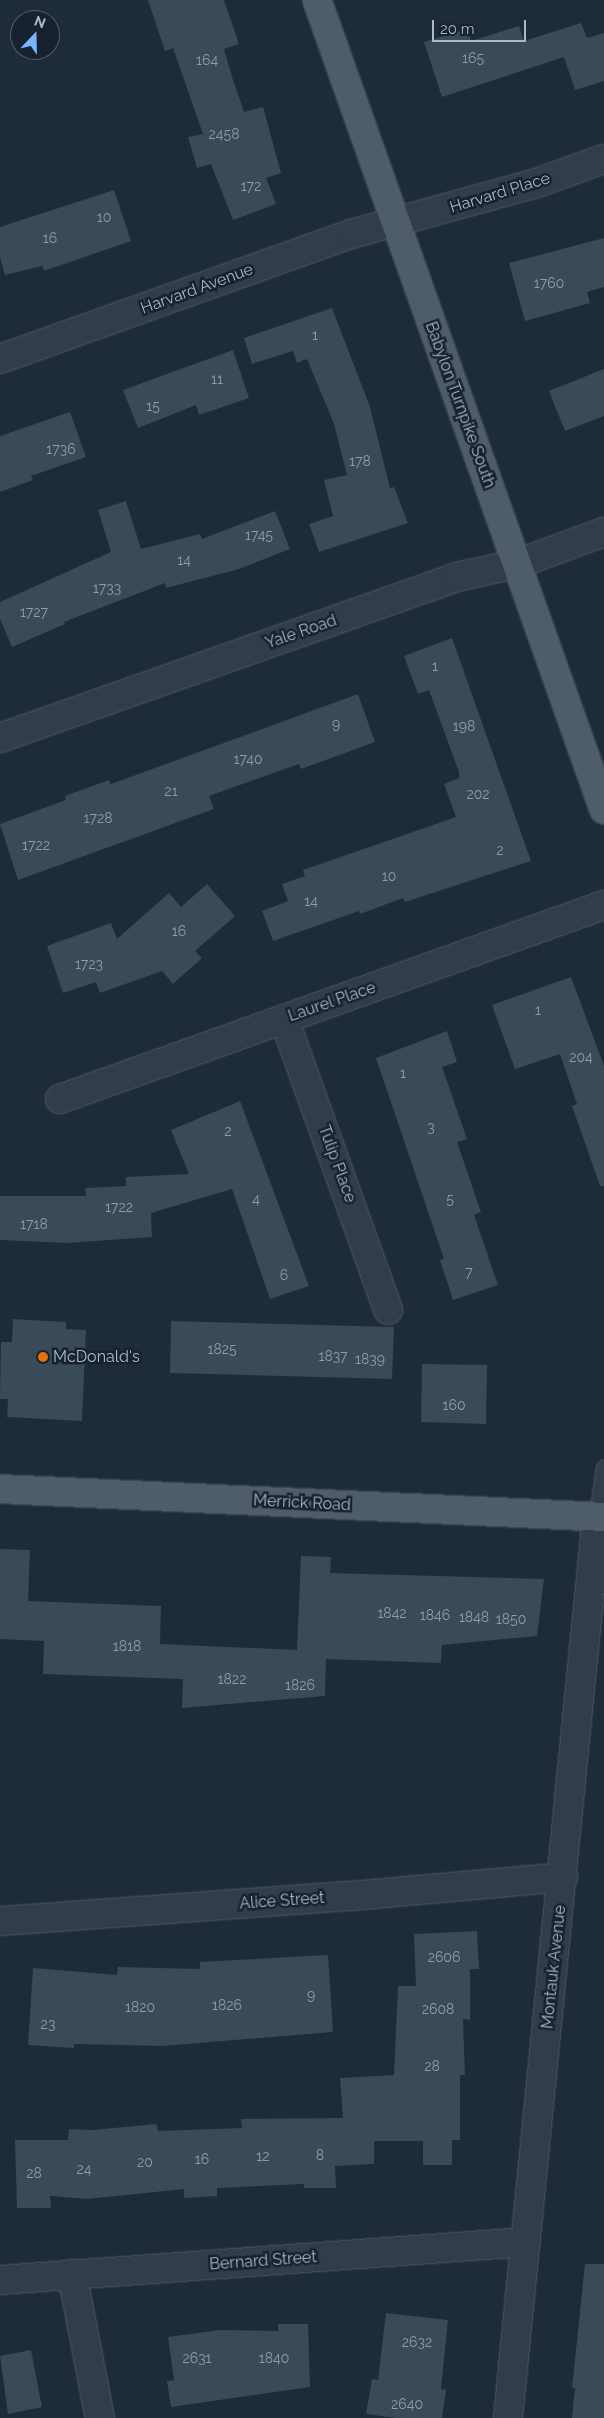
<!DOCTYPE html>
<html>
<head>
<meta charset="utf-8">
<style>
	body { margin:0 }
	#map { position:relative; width:604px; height:2418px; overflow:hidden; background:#1e2b39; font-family:Raleway,sans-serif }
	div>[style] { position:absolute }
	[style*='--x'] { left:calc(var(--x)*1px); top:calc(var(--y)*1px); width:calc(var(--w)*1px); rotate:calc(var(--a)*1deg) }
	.building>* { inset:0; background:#394a59 }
	.roads { filter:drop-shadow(0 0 1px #4f5b67) drop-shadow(0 0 1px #4f5b67) }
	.lane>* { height:15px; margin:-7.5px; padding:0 7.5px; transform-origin:7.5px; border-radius:7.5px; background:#323d49 }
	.street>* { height:28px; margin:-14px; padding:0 14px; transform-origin:14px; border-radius:14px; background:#323d49 }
	.primary>* { height:28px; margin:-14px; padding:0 14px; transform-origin:14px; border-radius:14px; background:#4f5c6a }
	.dots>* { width:14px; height:14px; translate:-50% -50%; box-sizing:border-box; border:2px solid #17222e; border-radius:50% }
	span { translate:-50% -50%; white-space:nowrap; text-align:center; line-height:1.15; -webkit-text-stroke:5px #17222e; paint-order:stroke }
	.number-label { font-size:14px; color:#8f9cab }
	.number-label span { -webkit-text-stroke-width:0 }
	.street-label { font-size:16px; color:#acb8c6 }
	.poi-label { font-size:16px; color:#acb8c6 }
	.left { translate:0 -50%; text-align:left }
	.north { position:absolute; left:10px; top:10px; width:50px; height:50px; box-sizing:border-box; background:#17222e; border:1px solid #535e6b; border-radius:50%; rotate:21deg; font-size:14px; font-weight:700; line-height:20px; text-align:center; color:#acb8c6 }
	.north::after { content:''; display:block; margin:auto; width:18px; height:22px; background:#78b5ff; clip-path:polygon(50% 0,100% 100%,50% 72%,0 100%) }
	.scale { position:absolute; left:432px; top:20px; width:94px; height:22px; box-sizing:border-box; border:2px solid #acb8c6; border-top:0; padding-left:6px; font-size:15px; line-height:18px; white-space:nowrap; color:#acb8c6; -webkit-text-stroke:4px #17222e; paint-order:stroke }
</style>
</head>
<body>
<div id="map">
	<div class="building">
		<i style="clip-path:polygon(148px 0,224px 0,239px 44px,224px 49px,233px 80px,244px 112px,263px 107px,281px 173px,266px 178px,276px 204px,233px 220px,211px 164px,197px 168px,188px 137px,203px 134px,173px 48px,165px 51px)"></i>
		<i style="clip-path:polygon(581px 23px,587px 38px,604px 33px,604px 81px,575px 90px,564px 57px,442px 97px,424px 42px,467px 29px,471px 41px,519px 26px,524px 41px)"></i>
		<i style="clip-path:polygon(114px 190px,131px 241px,44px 271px,42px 266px,5px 275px,0 257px,0 227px)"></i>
		<i style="clip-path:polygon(604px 238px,604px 287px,587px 292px,590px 303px,525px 321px,509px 263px)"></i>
		<i style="clip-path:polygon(332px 308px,370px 407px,390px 488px,394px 487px,408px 523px,319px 552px,309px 524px,333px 516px,324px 480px,347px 475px,334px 424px,307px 359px,297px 363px,293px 351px,252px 364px,244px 338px)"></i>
		<i style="clip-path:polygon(233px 350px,249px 398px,199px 415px,196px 405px,138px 428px,123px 390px)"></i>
		<i style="clip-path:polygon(604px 369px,604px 416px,565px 431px,549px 391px)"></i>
		<i style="clip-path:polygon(70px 412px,86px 457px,31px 476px,33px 480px,0 492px,0 436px)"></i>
		<i style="clip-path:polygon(126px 501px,141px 549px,200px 534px,202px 539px,275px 511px,290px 549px,239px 569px,166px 588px,165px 583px,64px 622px,65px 624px,12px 647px,0 619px,0 602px,111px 552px,98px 510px)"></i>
		<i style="clip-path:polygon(452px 638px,531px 861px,405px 902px,403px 898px,360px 914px,359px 911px,273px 941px,262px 911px,288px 901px,282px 884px,305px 876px,303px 870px,456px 817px,444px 784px,459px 778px,459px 772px,429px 690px,418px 694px,404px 656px)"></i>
		<i style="clip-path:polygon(358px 694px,375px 742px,301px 769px,299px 764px,209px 796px,214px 809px,18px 880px,0 824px,66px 800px,65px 796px,109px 780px,111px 784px)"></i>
		<i style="clip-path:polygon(207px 884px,235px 916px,195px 951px,202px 958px,173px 984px,162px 971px,100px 993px,96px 982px,63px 993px,47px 946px,111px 923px,117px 939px,169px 893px,181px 907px)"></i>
		<i style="clip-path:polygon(571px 977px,604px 1066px,604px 1186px,600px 1186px,572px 1106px,577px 1104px,560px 1054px,515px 1069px,492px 1005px)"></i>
		<i style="clip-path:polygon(447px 1031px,457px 1062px,442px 1067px,467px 1139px,457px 1142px,481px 1212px,474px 1215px,498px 1285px,453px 1300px,440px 1260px,444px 1259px,376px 1058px)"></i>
		<i style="clip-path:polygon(240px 1101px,309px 1286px,270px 1299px,232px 1189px,151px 1213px,152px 1237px,67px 1243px,0 1240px,0 1196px,86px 1196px,85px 1188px,126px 1186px,126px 1177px,189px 1174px,171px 1130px)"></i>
		<i style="clip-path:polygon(13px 1319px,66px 1322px,66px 1329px,86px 1330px,82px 1421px,7px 1417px,8px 1399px,0 1399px,1px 1342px,12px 1342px)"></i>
		<i style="clip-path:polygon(171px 1321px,394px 1327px,392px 1379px,170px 1373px)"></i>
		<i style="clip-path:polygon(422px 1364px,487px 1365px,486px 1424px,421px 1422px)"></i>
		<i style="clip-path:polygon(0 1549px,30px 1550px,28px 1601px,161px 1606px,160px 1644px,297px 1650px,301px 1556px,331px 1557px,330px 1573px,544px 1579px,537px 1636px,442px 1645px,441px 1663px,326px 1659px,325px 1696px,182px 1708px,183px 1679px,43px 1674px,44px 1641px,0 1639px)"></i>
		<i style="clip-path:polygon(477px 1931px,479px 1969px,470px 1969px,470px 2020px,463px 2019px,465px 2075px,460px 2075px,460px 2140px,452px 2140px,452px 2165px,423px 2165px,423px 2141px,374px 2141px,374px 2164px,335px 2166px,336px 2188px,304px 2188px,304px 2184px,217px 2188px,217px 2196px,184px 2198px,184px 2189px,87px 2199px,50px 2196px,51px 2208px,17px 2208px,15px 2140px,68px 2140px,69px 2129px,92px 2130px,157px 2124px,158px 2131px,242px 2128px,241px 2119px,343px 2118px,340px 2078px,394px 2075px,398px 1986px,416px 1986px,414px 1934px)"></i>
		<i style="clip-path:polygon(328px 1955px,333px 2032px,162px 2046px,74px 2044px,74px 2048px,28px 2045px,33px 1968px,117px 1975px,118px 1967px,200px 1969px,200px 1962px)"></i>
		<i style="clip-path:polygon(585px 2264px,604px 2264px,604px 2418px,572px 2418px,575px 2388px,572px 2388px)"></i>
		<i style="clip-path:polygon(386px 2313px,448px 2320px,441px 2389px,446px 2390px,442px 2418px,396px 2418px,366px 2414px,372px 2379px,378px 2380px)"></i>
		<i style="clip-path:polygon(278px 2324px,308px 2324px,310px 2387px,171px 2407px,167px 2381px,174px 2380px,168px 2337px,220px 2330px,278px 2331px)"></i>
		<i style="clip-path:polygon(31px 2350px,42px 2407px,8px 2414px,0 2356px)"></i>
	</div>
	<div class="roads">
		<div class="lane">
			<i style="--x:597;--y:1516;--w:49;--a:-81.7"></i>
		</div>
		<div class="street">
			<i style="--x:0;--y:359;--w:373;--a:-19.6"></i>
			<i style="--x:351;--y:234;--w:190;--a:-15.3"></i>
			<i style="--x:534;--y:184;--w:74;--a:-19.7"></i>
			<i style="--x:0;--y:738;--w:484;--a:-19.4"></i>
			<i style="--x:456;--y:577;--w:62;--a:-12"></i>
			<i style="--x:517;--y:564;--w:93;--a:-20.2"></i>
			<i style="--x:284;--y:1019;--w:309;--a:70.3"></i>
			<i style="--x:60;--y:1099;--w:578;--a:-19.63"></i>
			<i style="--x:0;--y:1921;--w:352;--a:-4.1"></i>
			<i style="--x:351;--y:1896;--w:213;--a:-5.1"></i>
			<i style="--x:72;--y:2274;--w:147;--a:79"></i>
			<i style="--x:0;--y:2280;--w:527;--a:-4.13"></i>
			<i style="--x:508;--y:2418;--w:906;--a:-84.36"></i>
		</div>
		<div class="primary">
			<i style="--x:317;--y:0;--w:859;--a:70.49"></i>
			<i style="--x:0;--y:1489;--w:605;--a:2.65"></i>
		</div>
	</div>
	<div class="dots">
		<i style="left:43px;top:1357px;background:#e8710a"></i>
	</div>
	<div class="number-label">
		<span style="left:473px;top:58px">165</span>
		<span style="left:207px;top:60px">164</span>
		<span style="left:224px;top:134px">2458</span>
		<span style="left:251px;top:186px">172</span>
		<span style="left:104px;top:217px">10</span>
		<span style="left:50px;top:238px">16</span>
		<span style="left:549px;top:283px">1760</span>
		<span style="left:315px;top:335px">1</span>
		<span style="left:217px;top:379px">11</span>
		<span style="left:153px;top:406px">15</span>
		<span style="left:61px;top:449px">1736</span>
		<span style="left:360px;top:461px">178</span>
		<span style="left:259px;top:535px">1745</span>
		<span style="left:184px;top:560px">14</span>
		<span style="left:107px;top:588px">1733</span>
		<span style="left:34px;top:612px">1727</span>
		<span style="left:435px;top:666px">1</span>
		<span style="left:336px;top:724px">9</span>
		<span style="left:464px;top:726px">198</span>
		<span style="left:248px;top:759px">1740</span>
		<span style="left:171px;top:791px">21</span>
		<span style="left:478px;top:794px">202</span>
		<span style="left:98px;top:818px">1728</span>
		<span style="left:36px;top:845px">1722</span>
		<span style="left:500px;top:850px">2</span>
		<span style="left:389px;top:876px">10</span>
		<span style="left:311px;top:901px">14</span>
		<span style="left:179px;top:931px">16</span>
		<span style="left:89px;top:964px">1723</span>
		<span style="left:538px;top:1010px">1</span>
		<span style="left:581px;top:1057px">204</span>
		<span style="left:403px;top:1073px">1</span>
		<span style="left:431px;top:1127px">3</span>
		<span style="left:228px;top:1131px">2</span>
		<span style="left:256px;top:1199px">4</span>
		<span style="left:450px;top:1199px">5</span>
		<span style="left:119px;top:1207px">1722</span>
		<span style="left:34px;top:1224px">1718</span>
		<span style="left:469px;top:1272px">7</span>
		<span style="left:284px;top:1275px">6</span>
		<span style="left:222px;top:1349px">1825</span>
		<span style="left:333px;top:1356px">1837</span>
		<span style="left:370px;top:1359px">1839</span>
		<span style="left:454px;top:1405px">160</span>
		<span style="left:392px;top:1613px">1842</span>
		<span style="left:435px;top:1615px">1846</span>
		<span style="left:474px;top:1617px">1848</span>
		<span style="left:511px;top:1619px">1850</span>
		<span style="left:127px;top:1646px">1818</span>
		<span style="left:232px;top:1679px">1822</span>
		<span style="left:300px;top:1685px">1826</span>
		<span style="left:444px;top:1957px">2606</span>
		<span style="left:311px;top:1995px">9</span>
		<span style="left:227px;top:2005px">1826</span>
		<span style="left:140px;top:2007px">1820</span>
		<span style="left:438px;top:2009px">2608</span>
		<span style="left:48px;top:2024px">23</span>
		<span style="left:432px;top:2066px">28</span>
		<span style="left:320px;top:2155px">8</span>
		<span style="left:263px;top:2156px">12</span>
		<span style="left:202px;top:2159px">16</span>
		<span style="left:145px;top:2162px">20</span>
		<span style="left:84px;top:2169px">24</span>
		<span style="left:34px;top:2173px">28</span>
		<span style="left:417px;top:2342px">2632</span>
		<span style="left:197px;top:2358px">2631</span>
		<span style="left:274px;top:2358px">1840</span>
		<span style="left:407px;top:2404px">2640</span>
	</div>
	<div class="street-label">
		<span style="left:500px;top:193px;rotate:-17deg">Harvard Place</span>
		<span style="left:197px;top:289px;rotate:-20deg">Harvard Avenue</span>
		<span style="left:460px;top:405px;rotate:70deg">Babylon Turnpike South</span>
		<span style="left:301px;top:632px;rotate:-19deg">Yale Road</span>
		<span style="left:332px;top:1002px;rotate:-19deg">Laurel Place</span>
		<span style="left:337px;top:1164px;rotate:70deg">Tulip Place</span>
		<span style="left:302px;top:1503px;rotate:3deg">Merrick Road</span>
		<span style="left:282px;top:1901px;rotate:-4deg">Alice Street</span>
		<span style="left:554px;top:1967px;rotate:-84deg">Montauk Avenue</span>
		<span style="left:263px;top:2261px;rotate:-4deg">Bernard Street</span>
	</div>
	<div class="poi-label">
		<span class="left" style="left:53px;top:1357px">McDonald's</span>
	</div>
	<div class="north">N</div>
	<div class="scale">20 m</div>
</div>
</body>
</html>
